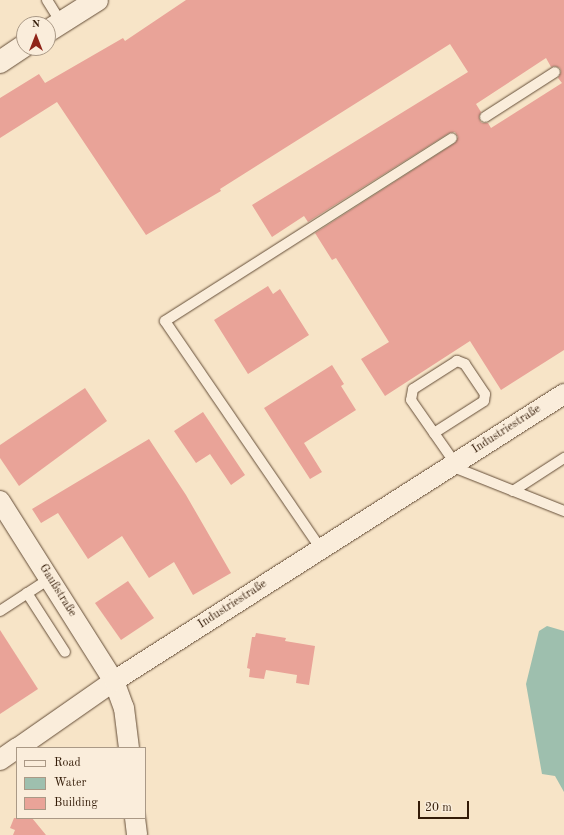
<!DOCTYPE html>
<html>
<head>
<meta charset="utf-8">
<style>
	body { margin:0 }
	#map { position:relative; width:564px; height:835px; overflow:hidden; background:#f7e4c7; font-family:"Old Standard TT",serif }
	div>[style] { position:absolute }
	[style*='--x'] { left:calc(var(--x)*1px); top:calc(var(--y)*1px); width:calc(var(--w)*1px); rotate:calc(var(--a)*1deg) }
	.water>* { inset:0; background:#9ebfae }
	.building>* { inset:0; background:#e9a398 }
	.roads { filter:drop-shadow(0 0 1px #644d37) drop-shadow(0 0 1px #644d37) }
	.lane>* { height:10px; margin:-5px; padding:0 5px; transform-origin:5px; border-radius:5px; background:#faeddb }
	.street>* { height:20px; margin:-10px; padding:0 10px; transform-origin:10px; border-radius:10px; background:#faeddb }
	.secondary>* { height:22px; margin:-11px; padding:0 11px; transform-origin:11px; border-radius:11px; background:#faeddb }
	span { translate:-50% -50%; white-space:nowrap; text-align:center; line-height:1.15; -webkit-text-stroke:3.5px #faeddb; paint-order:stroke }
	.street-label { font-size:12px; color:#331b07 }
	.legend { position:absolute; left:16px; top:747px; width:130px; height:72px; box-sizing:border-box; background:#faeddb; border:1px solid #aa9986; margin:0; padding:5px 7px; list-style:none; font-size:12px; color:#331b07 }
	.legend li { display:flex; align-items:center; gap:8px; height:20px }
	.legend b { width:20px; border:1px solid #aa9986 }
	.north { position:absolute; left:16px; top:16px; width:40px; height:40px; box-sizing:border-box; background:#faeddb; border:1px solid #aa9986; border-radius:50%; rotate:0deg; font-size:11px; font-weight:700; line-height:16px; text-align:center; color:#331b07 }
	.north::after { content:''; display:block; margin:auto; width:14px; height:18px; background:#8f2418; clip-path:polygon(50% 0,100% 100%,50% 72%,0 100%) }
	.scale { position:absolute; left:418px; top:801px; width:51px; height:18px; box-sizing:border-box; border:2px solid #331b07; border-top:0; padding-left:5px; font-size:12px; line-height:14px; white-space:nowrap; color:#331b07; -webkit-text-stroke:3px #faeddb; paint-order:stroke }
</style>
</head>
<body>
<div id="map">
	<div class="water">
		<i style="clip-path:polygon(547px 626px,564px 631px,564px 792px,555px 776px,542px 774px,526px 684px,539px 631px)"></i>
	</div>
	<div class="building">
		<i style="clip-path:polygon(evenodd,186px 0,564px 0,564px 350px,501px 390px,470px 341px,385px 396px,361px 359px,389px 342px,336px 258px,332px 260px,315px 233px,455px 143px,458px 137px,455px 132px,449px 133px,308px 222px,304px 216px,272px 237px,252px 205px,468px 72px,450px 44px,220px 189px,221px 191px,146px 235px,57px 102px,0 138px,0 98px,39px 74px,45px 83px,123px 38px,125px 41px,186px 0,546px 58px,551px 67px,555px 66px,560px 68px,561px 72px,558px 78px,562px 83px,491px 128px,488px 123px,482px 123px,480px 121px,479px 117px,481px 112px,476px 104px,546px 58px)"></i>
		<i style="clip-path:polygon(268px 286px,273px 294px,280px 289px,309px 335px,248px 374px,214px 320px)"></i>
		<i style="clip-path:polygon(332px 365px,344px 384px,341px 386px,356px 410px,304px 443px,322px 472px,310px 479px,264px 408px)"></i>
		<i style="clip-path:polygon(85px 388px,107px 421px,19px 486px,0 458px,0 445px)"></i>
		<i style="clip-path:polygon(203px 412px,245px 475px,231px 485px,210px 454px,196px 463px,174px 431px)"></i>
		<i style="clip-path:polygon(149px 439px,186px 495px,231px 573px,193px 595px,174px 562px,149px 578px,122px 536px,88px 559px,58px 513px,41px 523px,32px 509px)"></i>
		<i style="clip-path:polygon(128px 581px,154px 618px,121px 640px,95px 603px)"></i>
		<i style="clip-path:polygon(0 630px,38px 689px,0 714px)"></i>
		<i style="clip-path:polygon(256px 633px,286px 638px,285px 641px,315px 646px,309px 685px,296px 683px,297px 675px,266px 670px,264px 679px,249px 677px,250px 669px,247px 668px,252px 637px,255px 637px)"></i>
		<i style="clip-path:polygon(14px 818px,32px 818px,46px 835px,13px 835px,15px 830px,10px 828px)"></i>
	</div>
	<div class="roads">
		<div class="lane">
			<i style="--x:47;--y:0;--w:26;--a:58"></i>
			<i style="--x:485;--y:117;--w:83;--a:-32.7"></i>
			<i style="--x:434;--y:433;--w:59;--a:-32.6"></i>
			<i style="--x:484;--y:401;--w:7;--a:-82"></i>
			<i style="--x:485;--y:394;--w:36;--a:-124"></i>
			<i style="--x:465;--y:364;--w:9;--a:-159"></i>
			<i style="--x:457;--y:361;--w:52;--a:147.5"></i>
			<i style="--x:413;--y:389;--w:11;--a:100"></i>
			<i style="--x:411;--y:400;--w:77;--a:55.1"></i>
			<i style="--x:451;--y:466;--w:122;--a:21.7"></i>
			<i style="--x:513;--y:491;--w:61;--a:-32.9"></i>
			<i style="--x:321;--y:549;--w:276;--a:-124.4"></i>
			<i style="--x:165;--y:321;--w:340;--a:-32.5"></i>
			<i style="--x:27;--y:593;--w:70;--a:57.2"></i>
			<i style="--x:0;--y:611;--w:59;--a:-33.1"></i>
		</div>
		<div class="street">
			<i style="--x:0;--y:501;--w:213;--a:57.7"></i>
			<i style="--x:114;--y:681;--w:29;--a:70"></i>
			<i style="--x:124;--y:708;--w:40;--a:82.9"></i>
			<i style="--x:18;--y:748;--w:117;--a:-34.9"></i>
			<i style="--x:114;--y:681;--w:534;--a:-32.53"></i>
			<i style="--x:0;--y:760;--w:21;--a:-35"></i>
			<i style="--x:135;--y:818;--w:17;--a:83"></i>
		</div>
		<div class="secondary">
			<i style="--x:48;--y:31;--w:58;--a:-32.3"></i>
			<i style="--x:0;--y:62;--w:29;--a:-34"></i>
		</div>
	</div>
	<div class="street-label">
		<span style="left:507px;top:430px;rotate:-33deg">Industriestraße</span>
		<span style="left:57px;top:591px;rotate:58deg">Gaußstraße</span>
		<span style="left:233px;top:605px;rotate:-33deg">Industriestraße</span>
	</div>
	<ul class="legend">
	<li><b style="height:5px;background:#faeddb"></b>Road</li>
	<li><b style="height:11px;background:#9ebfae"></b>Water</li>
	<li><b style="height:11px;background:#e9a398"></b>Building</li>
	</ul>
	<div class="north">N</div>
	<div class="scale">20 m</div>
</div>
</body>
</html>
